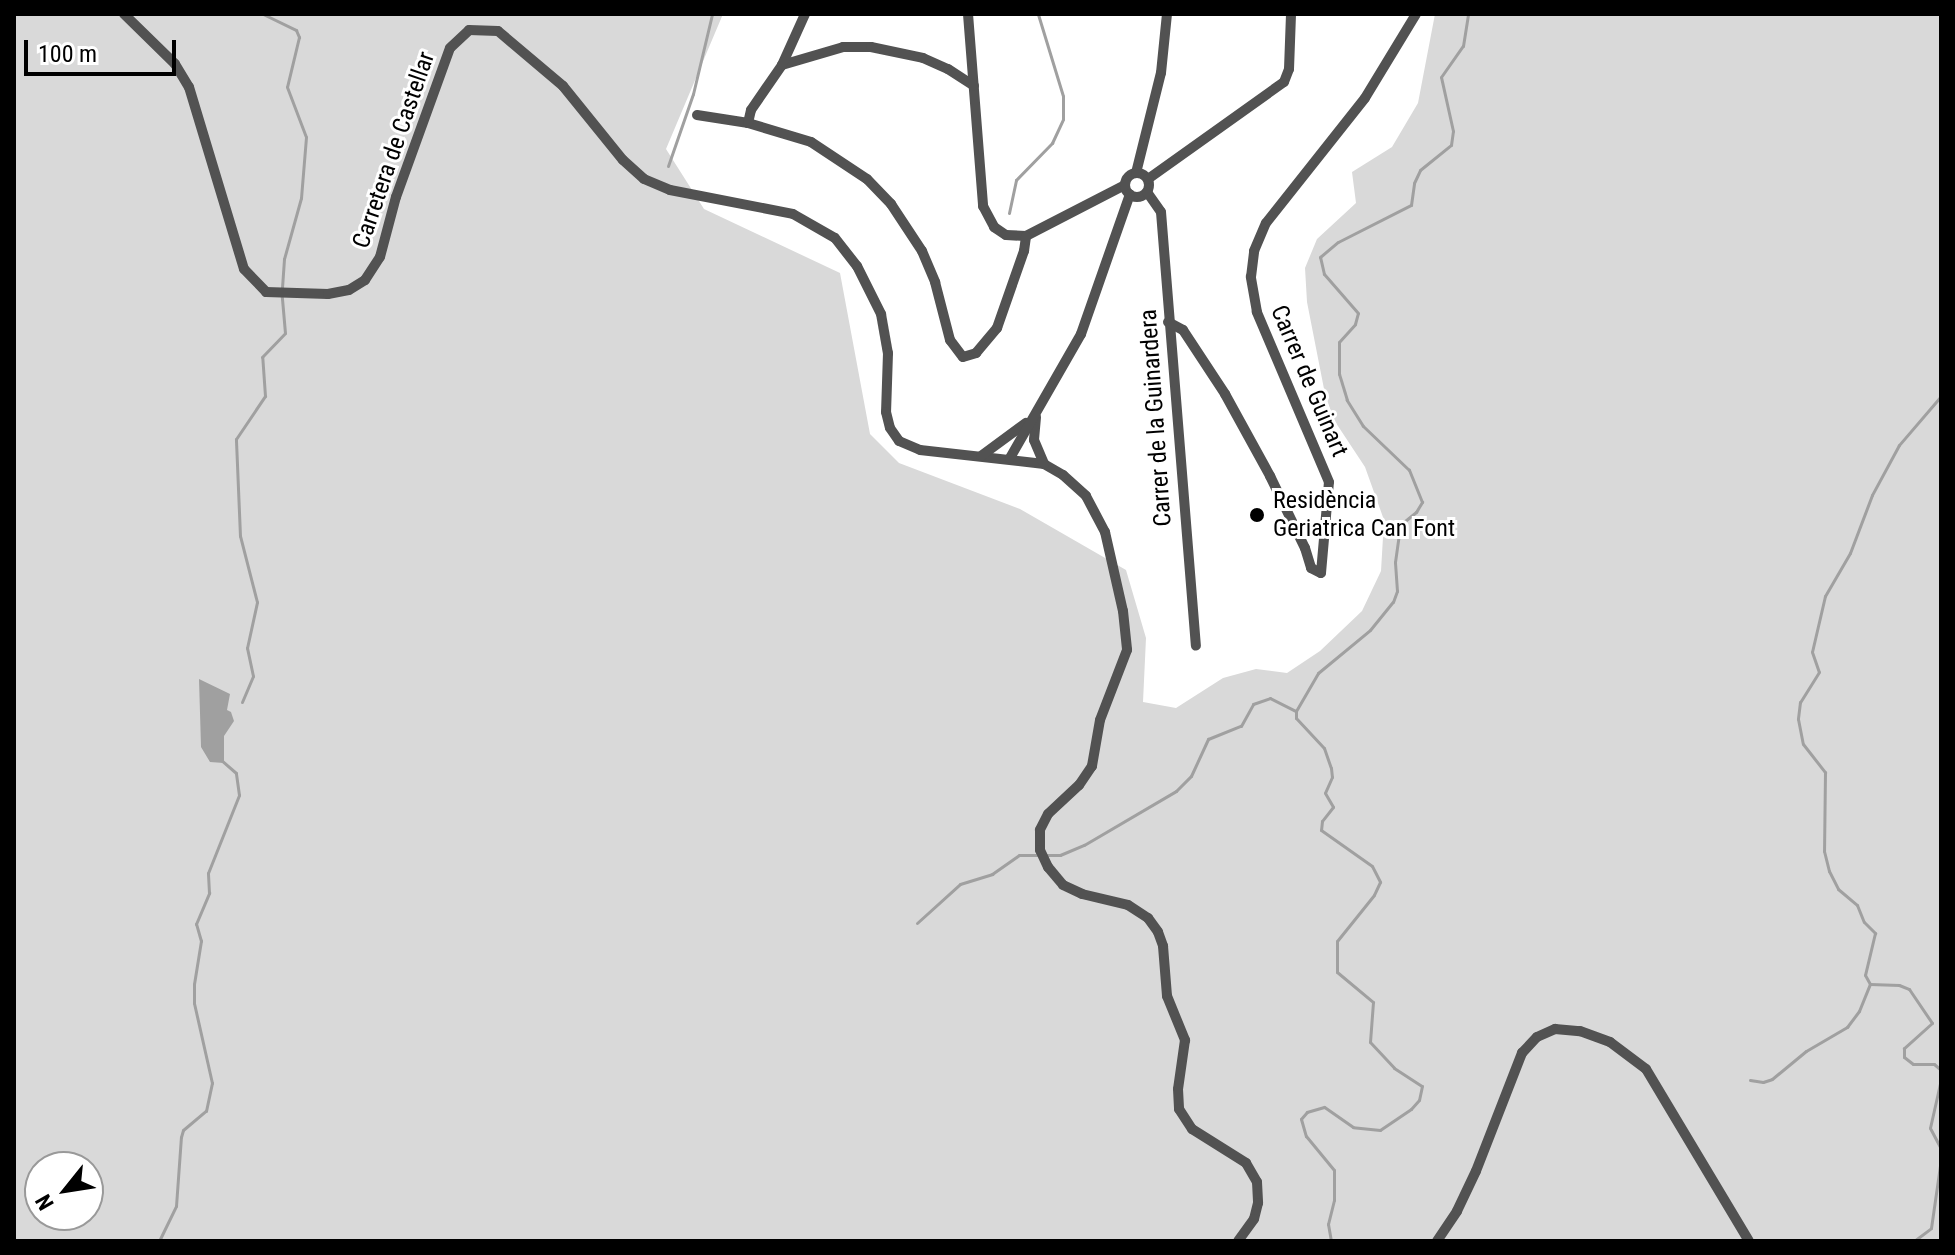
<!DOCTYPE html>
<html>
<head>
<meta charset="utf-8">
<style>
	body { margin:0 }
	#map { position:relative; width:1955px; height:1255px; overflow:hidden; background:#fff; font-family:"Roboto Condensed",sans-serif }
	div>[style] { position:absolute }
	[style*='--x'] { left:calc(var(--x)*1px); top:calc(var(--y)*1px); width:calc(var(--w)*1px); rotate:calc(var(--a)*1deg) }
	.green>* { inset:0; background:#d9d9d9 }
	.water>* { inset:0; background:#a0a0a0 }
	.stream>* { height:3px; margin:-1.5px; padding:0 1.5px; transform-origin:1.5px; border-radius:1.5px; background:#a0a0a0 }
	.minor>* { height:10px; margin:-5px; padding:0 5px; transform-origin:5px; border-radius:5px; background:#525252 }
	.minor>.ring { margin:-5px; padding:0; box-sizing:content-box; background:none; border:10px solid #525252; border-radius:50% }
	.dots>* { width:22px; height:22px; translate:-50% -50%; box-sizing:border-box; border:4px solid #fff; border-radius:50% }
	span { translate:-50% -50%; white-space:nowrap; text-align:center; line-height:1.15; -webkit-text-stroke:6px #fff; paint-order:stroke }
	.street-label { font-size:24px; color:#000 }
	.poi-label { font-size:24px; color:#000 }
	.left { translate:0 -50%; text-align:left }
	.frame { position:absolute; inset:0; border:16px solid #000; pointer-events:none }
	.north { position:absolute; left:24px; top:1151px; width:80px; height:80px; box-sizing:border-box; background:#fff; border:2px solid #999; border-radius:50%; rotate:240deg; font-size:22px; font-weight:700; line-height:32px; text-align:center; color:#000 }
	.north::after { content:''; display:block; margin:auto; width:28px; height:36px; background:#000; clip-path:polygon(50% 0,100% 100%,50% 72%,0 100%) }
	.scale { position:absolute; left:24px; top:40px; width:152px; height:36px; box-sizing:border-box; border:4px solid #000; border-top:0; padding-left:10px; font-size:24px; line-height:28px; white-space:nowrap; color:#000; -webkit-text-stroke:6px #fff; paint-order:stroke }
</style>
</head>
<body>
<div id="map">
	<div class="green">
		<i style="clip-path:polygon(evenodd,14px 14px,723px 14px,666px 149px,704px 209px,840px 273px,870px 434px,899px 463px,1020px 509px,1126px 570px,1146px 638px,1143px 702px,1176px 708px,1223px 678px,1256px 669px,1287px 673px,1320px 651px,1362px 611px,1381px 571px,1384px 520px,1365px 467px,1334px 420px,1325px 394px,1307px 302px,1305px 268px,1317px 239px,1356px 203px,1352px 172px,1392px 147px,1418px 103px,1435px 14px,1941px 14px,1941px 1241px,14px 1241px,14px 14px,40px 1167px,88px 1167px,88px 1215px,40px 1215px,40px 1167px)"></i>
	</div>
	<div class="water">
		<i style="clip-path:polygon(199px 679px,230px 694px,227px 710px,231px 712px,234px 721px,224px 736px,224px 763px,210px 762px,201px 747px)"></i>
	</div>
	<div class="stream">
		<i style="--x:263;--y:14;--w:37;--a:26"></i>
		<i style="--x:296;--y:30;--w:8;--a:67"></i>
		<i style="--x:299;--y:37;--w:51;--a:103.5"></i>
		<i style="--x:287;--y:87;--w:53;--a:69.2"></i>
		<i style="--x:306;--y:137;--w:61;--a:94.7"></i>
		<i style="--x:301;--y:198;--w:63;--a:105.6"></i>
		<i style="--x:284;--y:259;--w:30;--a:94"></i>
		<i style="--x:668;--y:166;--w:76;--a:-70.9"></i>
		<i style="--x:693;--y:94;--w:82;--a:-76.6"></i>
		<i style="--x:1009;--y:213;--w:34;--a:-78"></i>
		<i style="--x:1016;--y:180;--w:52;--a:-45.8"></i>
		<i style="--x:1052;--y:143;--w:26;--a:-65"></i>
		<i style="--x:1063;--y:119;--w:23;--a:-90"></i>
		<i style="--x:1063;--y:96;--w:86;--a:-107"></i>
		<i style="--x:1941;--y:396;--w:65;--a:130.6"></i>
		<i style="--x:1899;--y:445;--w:57;--a:118.4"></i>
		<i style="--x:1872;--y:495;--w:62;--a:110.8"></i>
		<i style="--x:1850;--y:553;--w:50;--a:120.2"></i>
		<i style="--x:1825;--y:596;--w:57;--a:103.1"></i>
		<i style="--x:1812;--y:652;--w:21;--a:71"></i>
		<i style="--x:1819;--y:672;--w:36;--a:122"></i>
		<i style="--x:1800;--y:702;--w:17;--a:97"></i>
		<i style="--x:1798;--y:719;--w:25;--a:79"></i>
		<i style="--x:1803;--y:744;--w:36;--a:52"></i>
		<i style="--x:1825;--y:772;--w:79;--a:90.7"></i>
		<i style="--x:1824;--y:851;--w:21;--a:76"></i>
		<i style="--x:1829;--y:871;--w:20;--a:63"></i>
		<i style="--x:1838;--y:889;--w:25;--a:40"></i>
		<i style="--x:1857;--y:905;--w:18;--a:68"></i>
		<i style="--x:1864;--y:922;--w:16;--a:45"></i>
		<i style="--x:1875;--y:933;--w:43;--a:103.4"></i>
		<i style="--x:1865;--y:975;--w:10;--a:61"></i>
		<i style="--x:1870;--y:984;--w:29;--a:2"></i>
		<i style="--x:1899;--y:985;--w:11;--a:22"></i>
		<i style="--x:1909;--y:989;--w:41;--a:55.9"></i>
		<i style="--x:1932;--y:1023;--w:38;--a:138"></i>
		<i style="--x:1904;--y:1048;--w:9;--a:90"></i>
		<i style="--x:1904;--y:1057;--w:11;--a:38"></i>
		<i style="--x:1913;--y:1064;--w:21;--a:0"></i>
		<i style="--x:1934;--y:1064;--w:9;--a:41"></i>
		<i style="--x:242;--y:702;--w:28;--a:-67"></i>
		<i style="--x:253;--y:676;--w:29;--a:-102"></i>
		<i style="--x:247;--y:648;--w:47;--a:-77.7"></i>
		<i style="--x:257;--y:602;--w:68;--a:-104.4"></i>
		<i style="--x:240;--y:536;--w:97;--a:-92.4"></i>
		<i style="--x:236;--y:439;--w:52;--a:-56"></i>
		<i style="--x:265;--y:396;--w:39;--a:-94"></i>
		<i style="--x:262;--y:357;--w:33;--a:-46"></i>
		<i style="--x:285;--y:333;--w:37;--a:-95"></i>
		<i style="--x:1296;--y:711;--w:7;--a:90"></i>
		<i style="--x:1296;--y:718;--w:41;--a:47"></i>
		<i style="--x:1324;--y:748;--w:21;--a:71"></i>
		<i style="--x:1331;--y:768;--w:9;--a:84"></i>
		<i style="--x:1332;--y:777;--w:17;--a:114"></i>
		<i style="--x:1325;--y:793;--w:16;--a:60"></i>
		<i style="--x:1333;--y:807;--w:18;--a:128"></i>
		<i style="--x:1322;--y:821;--w:9;--a:96"></i>
		<i style="--x:1321;--y:830;--w:62;--a:35.2"></i>
		<i style="--x:1372;--y:866;--w:18;--a:63"></i>
		<i style="--x:1380;--y:882;--w:14;--a:115"></i>
		<i style="--x:1374;--y:895;--w:59;--a:128.8"></i>
		<i style="--x:1337;--y:941;--w:31;--a:90"></i>
		<i style="--x:1337;--y:972;--w:47;--a:39.8"></i>
		<i style="--x:1373;--y:1002;--w:40;--a:94.3"></i>
		<i style="--x:1370;--y:1042;--w:35;--a:47"></i>
		<i style="--x:1394;--y:1068;--w:33;--a:33"></i>
		<i style="--x:1422;--y:1086;--w:14;--a:102"></i>
		<i style="--x:1419;--y:1100;--w:12;--a:132"></i>
		<i style="--x:1411;--y:1109;--w:37;--a:146"></i>
		<i style="--x:1380;--y:1130;--w:27;--a:-174"></i>
		<i style="--x:1353;--y:1127;--w:35;--a:-145"></i>
		<i style="--x:1324;--y:1107;--w:18;--a:164"></i>
		<i style="--x:1307;--y:1112;--w:9;--a:131"></i>
		<i style="--x:1301;--y:1119;--w:18;--a:74"></i>
		<i style="--x:1306;--y:1136;--w:44;--a:50.5"></i>
		<i style="--x:1334;--y:1170;--w:30;--a:90"></i>
		<i style="--x:1334;--y:1200;--w:25;--a:104"></i>
		<i style="--x:1328;--y:1224;--w:17;--a:80"></i>
		<i style="--x:1046;--y:855;--w:14;--a:0"></i>
		<i style="--x:1060;--y:855;--w:26;--a:-23"></i>
		<i style="--x:1084;--y:845;--w:107;--a:-30.4"></i>
		<i style="--x:1176;--y:791;--w:21;--a:-45"></i>
		<i style="--x:1191;--y:776;--w:41;--a:-65.3"></i>
		<i style="--x:1208;--y:739;--w:35;--a:-22"></i>
		<i style="--x:1241;--y:726;--w:25;--a:-61"></i>
		<i style="--x:1253;--y:704;--w:18;--a:-19"></i>
		<i style="--x:1270;--y:698;--w:29;--a:27"></i>
		<i style="--x:1296;--y:711;--w:44;--a:-59.9"></i>
		<i style="--x:1318;--y:673;--w:67;--a:-39.6"></i>
		<i style="--x:1370;--y:630;--w:36;--a:-51"></i>
		<i style="--x:1393;--y:602;--w:12;--a:-70"></i>
		<i style="--x:1397;--y:591;--w:29;--a:-94"></i>
		<i style="--x:1395;--y:562;--w:37;--a:-82"></i>
		<i style="--x:1400;--y:525;--w:21;--a:-39"></i>
		<i style="--x:1416;--y:512;--w:12;--a:-59"></i>
		<i style="--x:1422;--y:502;--w:35;--a:-112"></i>
		<i style="--x:1409;--y:470;--w:64;--a:-136.3"></i>
		<i style="--x:1363;--y:426;--w:31;--a:-122"></i>
		<i style="--x:1347;--y:400;--w:27;--a:-107"></i>
		<i style="--x:1339;--y:374;--w:32;--a:-90"></i>
		<i style="--x:1339;--y:342;--w:24;--a:-48"></i>
		<i style="--x:1355;--y:324;--w:11;--a:-75"></i>
		<i style="--x:1358;--y:313;--w:52;--a:-131.1"></i>
		<i style="--x:1324;--y:274;--w:17;--a:-103"></i>
		<i style="--x:1320;--y:257;--w:23;--a:-40"></i>
		<i style="--x:1338;--y:242;--w:82;--a:-26.9"></i>
		<i style="--x:1411;--y:205;--w:22;--a:-82"></i>
		<i style="--x:1414;--y:183;--w:14;--a:-65"></i>
		<i style="--x:1420;--y:170;--w:40;--a:-39"></i>
		<i style="--x:1451;--y:145;--w:14;--a:-82"></i>
		<i style="--x:1453;--y:131;--w:55;--a:-102.5"></i>
		<i style="--x:1441;--y:77;--w:38;--a:-55"></i>
		<i style="--x:1463;--y:46;--w:32;--a:-81"></i>
		<i style="--x:917;--y:923;--w:58;--a:-42.2"></i>
		<i style="--x:960;--y:884;--w:34;--a:-17"></i>
		<i style="--x:992;--y:874;--w:33;--a:-35"></i>
		<i style="--x:1019;--y:855;--w:19;--a:0"></i>
		<i style="--x:1941;--y:1079;--w:50;--a:102.7"></i>
		<i style="--x:1930;--y:1128;--w:24;--a:62"></i>
		<i style="--x:1750;--y:1080;--w:13;--a:9"></i>
		<i style="--x:1763;--y:1082;--w:9;--a:-18"></i>
		<i style="--x:1772;--y:1079;--w:44;--a:-39.5"></i>
		<i style="--x:1806;--y:1051;--w:48;--a:-30.3"></i>
		<i style="--x:1847;--y:1027;--w:20;--a:-53"></i>
		<i style="--x:1859;--y:1011;--w:29;--a:-68"></i>
		<i style="--x:159;--y:1241;--w:39;--a:-64"></i>
		<i style="--x:176;--y:1206;--w:69;--a:-85.9"></i>
		<i style="--x:181;--y:1137;--w:7;--a:-74"></i>
		<i style="--x:183;--y:1130;--w:30;--a:-40"></i>
		<i style="--x:206;--y:1111;--w:29;--a:-78"></i>
		<i style="--x:212;--y:1083;--w:82;--a:-102.7"></i>
		<i style="--x:194;--y:1003;--w:19;--a:-90"></i>
		<i style="--x:194;--y:984;--w:44;--a:-80.8"></i>
		<i style="--x:201;--y:941;--w:18;--a:-106"></i>
		<i style="--x:196;--y:924;--w:34;--a:-67"></i>
		<i style="--x:209;--y:893;--w:20;--a:-93"></i>
		<i style="--x:208;--y:873;--w:84;--a:-68.3"></i>
		<i style="--x:239;--y:795;--w:22;--a:-98"></i>
		<i style="--x:236;--y:773;--w:18;--a:-139"></i>
		<i style="--x:1914;--y:1241;--w:21;--a:-37"></i>
		<i style="--x:1931;--y:1228;--w:70;--a:-81.8"></i>
	</div>
	<div class="minor">
		<i style="--x:124;--y:14;--w:71;--a:44.4"></i>
		<i style="--x:175;--y:64;--w:27;--a:59"></i>
		<i style="--x:189;--y:87;--w:190;--a:73.2"></i>
		<i style="--x:244;--y:269;--w:32;--a:46"></i>
		<i style="--x:266;--y:292;--w:62;--a:1.8"></i>
		<i style="--x:328;--y:294;--w:21;--a:-11"></i>
		<i style="--x:349;--y:290;--w:19;--a:-32"></i>
		<i style="--x:365;--y:280;--w:27;--a:-57"></i>
		<i style="--x:380;--y:257;--w:62;--a:-75.1"></i>
		<i style="--x:396;--y:197;--w:158;--a:-70.1"></i>
		<i style="--x:450;--y:48;--w:26;--a:-43"></i>
		<i style="--x:469;--y:30;--w:29;--a:2"></i>
		<i style="--x:498;--y:31;--w:85;--a:40.2"></i>
		<i style="--x:563;--y:86;--w:95;--a:51"></i>
		<i style="--x:623;--y:160;--w:28;--a:42"></i>
		<i style="--x:644;--y:179;--w:28;--a:23"></i>
		<i style="--x:670;--y:190;--w:125;--a:11"></i>
		<i style="--x:793;--y:214;--w:48;--a:29.7"></i>
		<i style="--x:835;--y:238;--w:36;--a:52"></i>
		<i style="--x:857;--y:266;--w:54;--a:63.4"></i>
		<i style="--x:881;--y:314;--w:40;--a:80"></i>
		<i style="--x:888;--y:353;--w:59;--a:91.9"></i>
		<i style="--x:886;--y:412;--w:16;--a:76"></i>
		<i style="--x:890;--y:428;--w:16;--a:55"></i>
		<i style="--x:899;--y:441;--w:23;--a:23"></i>
		<i style="--x:920;--y:450;--w:125;--a:6.4"></i>
		<i style="--x:1044;--y:464;--w:22;--a:30"></i>
		<i style="--x:1063;--y:475;--w:31;--a:42"></i>
		<i style="--x:1086;--y:496;--w:41;--a:62.2"></i>
		<i style="--x:1105;--y:532;--w:81;--a:77.2"></i>
		<i style="--x:1123;--y:611;--w:39;--a:84"></i>
		<i style="--x:1127;--y:650;--w:75;--a:111.1"></i>
		<i style="--x:1100;--y:720;--w:47;--a:99.9"></i>
		<i style="--x:1092;--y:766;--w:23;--a:124"></i>
		<i style="--x:1079;--y:785;--w:42;--a:136.9"></i>
		<i style="--x:1048;--y:814;--w:18;--a:117"></i>
		<i style="--x:1040;--y:830;--w:20;--a:90"></i>
		<i style="--x:1040;--y:850;--w:19;--a:65"></i>
		<i style="--x:1048;--y:867;--w:23;--a:50"></i>
		<i style="--x:1063;--y:885;--w:21;--a:25"></i>
		<i style="--x:1082;--y:894;--w:47;--a:13.4"></i>
		<i style="--x:1128;--y:905;--w:24;--a:33"></i>
		<i style="--x:1148;--y:918;--w:17;--a:54"></i>
		<i style="--x:1158;--y:932;--w:15;--a:70"></i>
		<i style="--x:1163;--y:946;--w:50;--a:85.4"></i>
		<i style="--x:1167;--y:996;--w:48;--a:67.8"></i>
		<i style="--x:1185;--y:1040;--w:49;--a:98.1"></i>
		<i style="--x:1178;--y:1089;--w:20;--a:87"></i>
		<i style="--x:1179;--y:1109;--w:24;--a:57"></i>
		<i style="--x:1192;--y:1129;--w:64;--a:32.2"></i>
		<i style="--x:1246;--y:1163;--w:22;--a:60"></i>
		<i style="--x:1257;--y:1182;--w:21;--a:87"></i>
		<i style="--x:1258;--y:1203;--w:16;--a:104"></i>
		<i style="--x:1254;--y:1219;--w:27;--a:126"></i>
		<i style="--x:968;--y:14;--w:193;--a:85.5"></i>
		<i style="--x:983;--y:206;--w:24;--a:62"></i>
		<i style="--x:994;--y:227;--w:14;--a:34"></i>
		<i style="--x:1006;--y:235;--w:20;--a:3"></i>
		<i style="--x:1026;--y:236;--w:111;--a:-27.3"></i>
		<i style="--x:782;--y:65;--w:64;--a:-16.4"></i>
		<i style="--x:843;--y:47;--w:28;--a:0"></i>
		<i style="--x:871;--y:47;--w:53;--a:11.9"></i>
		<i style="--x:923;--y:58;--w:27;--a:24"></i>
		<i style="--x:948;--y:69;--w:31;--a:33"></i>
		<i style="--x:697;--y:115;--w:52;--a:8.9"></i>
		<i style="--x:748;--y:123;--w:66;--a:16.8"></i>
		<i style="--x:811;--y:142;--w:67;--a:33.5"></i>
		<i style="--x:867;--y:179;--w:35;--a:46"></i>
		<i style="--x:891;--y:204;--w:56;--a:56.6"></i>
		<i style="--x:922;--y:251;--w:34;--a:67"></i>
		<i style="--x:935;--y:282;--w:60;--a:75.5"></i>
		<i style="--x:950;--y:340;--w:21;--a:53"></i>
		<i style="--x:963;--y:357;--w:14;--a:-17"></i>
		<i style="--x:976;--y:353;--w:33;--a:-50"></i>
		<i style="--x:997;--y:328;--w:82;--a:-70.7"></i>
		<i style="--x:1024;--y:251;--w:15;--a:-82"></i>
		<i style="--x:748;--y:123;--w:13;--a:-77"></i>
		<i style="--x:751;--y:110;--w:55;--a:-55.4"></i>
		<i style="--x:782;--y:65;--w:56;--a:-65.7"></i>
		<i class="ring" style="left:1125px;top:173px;width:14px;height:14px"></i>
		<i style="--x:1136;--y:173;--w:103;--a:-76"></i>
		<i style="--x:1161;--y:73;--w:59;--a:-84.2"></i>
		<i style="--x:1148;--y:179;--w:167;--a:-35.5"></i>
		<i style="--x:1284;--y:82;--w:14;--a:-69"></i>
		<i style="--x:1289;--y:69;--w:55;--a:-87.9"></i>
		<i style="--x:1147;--y:192;--w:24;--a:55"></i>
		<i style="--x:1161;--y:212;--w:435;--a:85.4"></i>
		<i style="--x:1168;--y:322;--w:17;--a:28"></i>
		<i style="--x:1183;--y:330;--w:77;--a:56.7"></i>
		<i style="--x:1225;--y:394;--w:94;--a:61.2"></i>
		<i style="--x:1270;--y:476;--w:80;--a:64.1"></i>
		<i style="--x:1305;--y:548;--w:21;--a:73"></i>
		<i style="--x:1311;--y:568;--w:11;--a:27"></i>
		<i style="--x:1321;--y:573;--w:91;--a:-85"></i>
		<i style="--x:1329;--y:482;--w:185;--a:-113"></i>
		<i style="--x:1257;--y:312;--w:36;--a:-100"></i>
		<i style="--x:1251;--y:277;--w:26;--a:-83"></i>
		<i style="--x:1254;--y:251;--w:30;--a:-67"></i>
		<i style="--x:1266;--y:223;--w:159;--a:-51.6"></i>
		<i style="--x:1365;--y:98;--w:98;--a:-58.7"></i>
		<i style="--x:1036;--y:417;--w:23;--a:95"></i>
		<i style="--x:1034;--y:440;--w:26;--a:67"></i>
		<i style="--x:981;--y:456;--w:56;--a:-36.3"></i>
		<i style="--x:1010;--y:458;--w:143;--a:-60.2"></i>
		<i style="--x:1081;--y:334;--w:148;--a:-70.7"></i>
		<i style="--x:1437;--y:1241;--w:36;--a:-56"></i>
		<i style="--x:1457;--y:1211;--w:44;--a:-64.6"></i>
		<i style="--x:1476;--y:1171;--w:127;--a:-68.7"></i>
		<i style="--x:1522;--y:1053;--w:22;--a:-47"></i>
		<i style="--x:1537;--y:1037;--w:20;--a:-24"></i>
		<i style="--x:1555;--y:1029;--w:25;--a:5"></i>
		<i style="--x:1580;--y:1031;--w:32;--a:20"></i>
		<i style="--x:1610;--y:1042;--w:45;--a:36.9"></i>
		<i style="--x:1646;--y:1069;--w:200;--a:59.1"></i>
	</div>
	<div class="dots">
		<i style="left:1257px;top:515px;background:#000"></i>
	</div>
	<div class="street-label">
		<span style="left:394px;top:150px;rotate:-71deg">Carretera de Castellar</span>
		<span style="left:1309px;top:381px;rotate:67deg">Carrer de Guinart</span>
		<span style="left:1156px;top:418px;rotate:-94deg">Carrer de la Guinardera</span>
	</div>
	<div class="poi-label">
		<span class="left" style="left:1273px;top:515px">Residència<br>Geriatrica Can Font</span>
	</div>
	<div class="frame"></div>
	<div class="north">N</div>
	<div class="scale">100 m</div>
</div>
</body>
</html>
